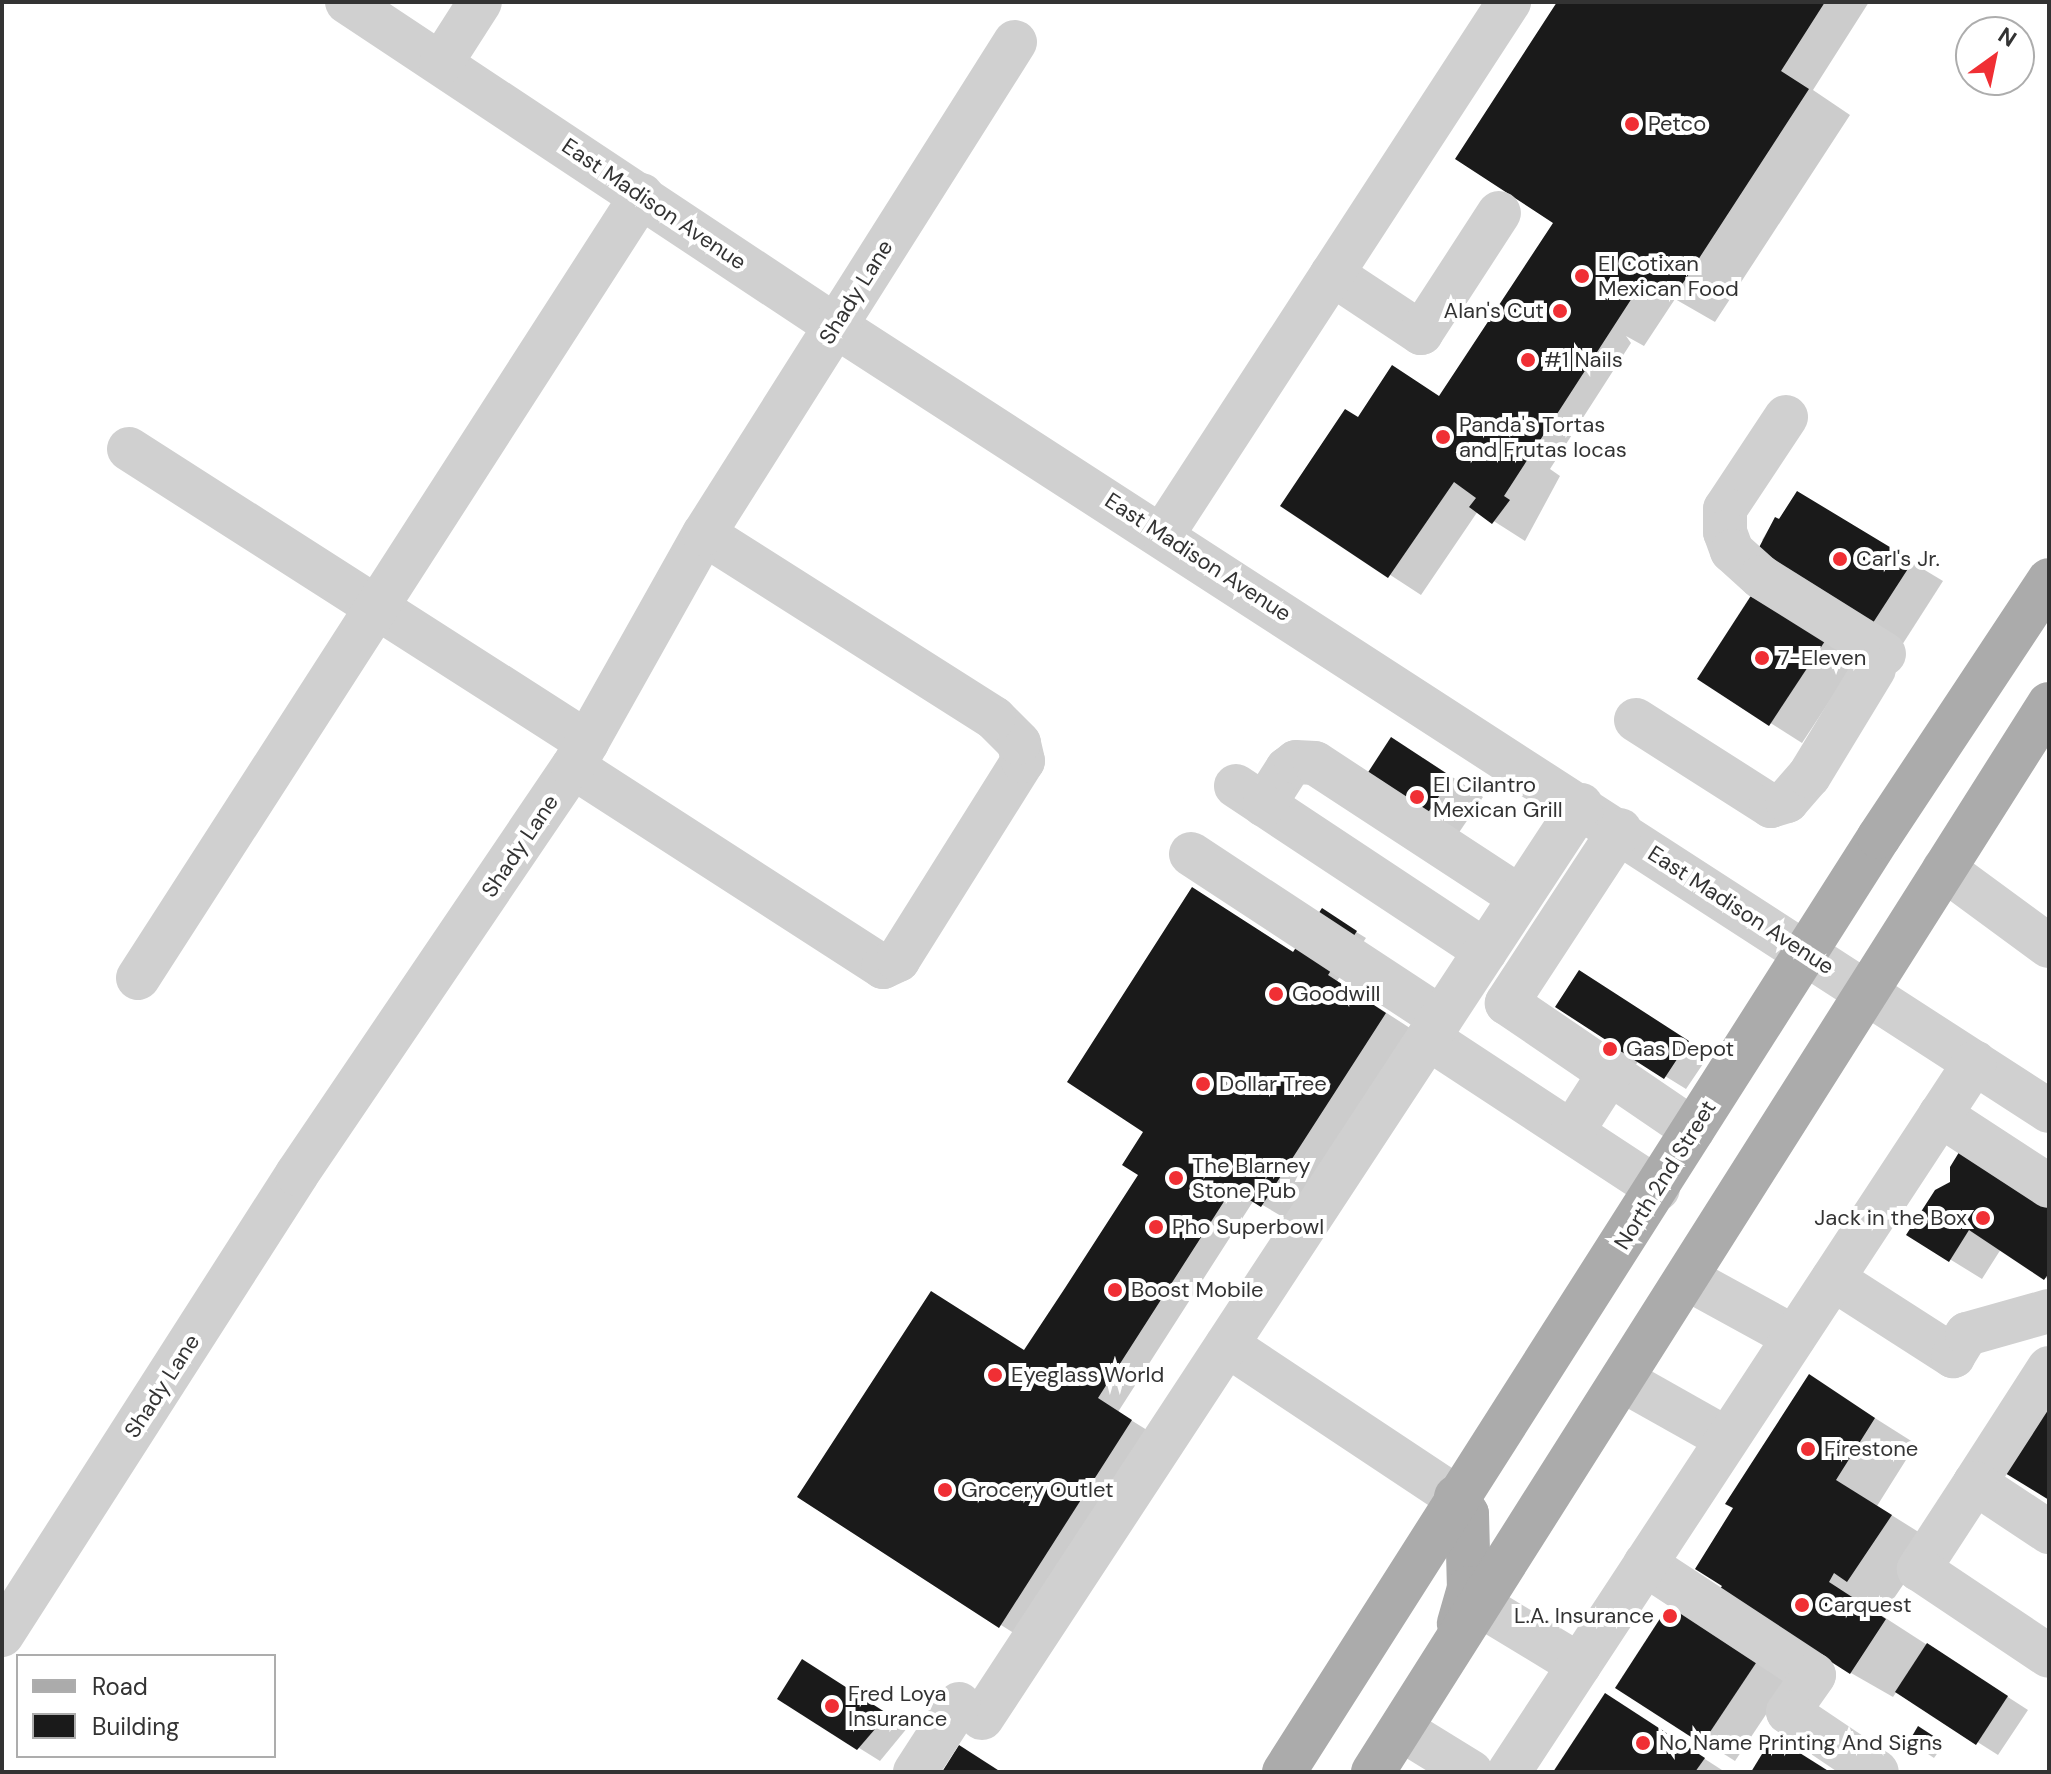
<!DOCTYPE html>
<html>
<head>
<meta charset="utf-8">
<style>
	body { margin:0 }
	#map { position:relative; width:2051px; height:1774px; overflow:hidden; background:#fff; font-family:"DM Sans",sans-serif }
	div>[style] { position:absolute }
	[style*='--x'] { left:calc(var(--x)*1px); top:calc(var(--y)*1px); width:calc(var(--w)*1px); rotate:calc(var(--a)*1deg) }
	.shadow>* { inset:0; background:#0003 }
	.building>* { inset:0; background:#1a1a1a }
	.minor>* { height:44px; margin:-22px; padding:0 22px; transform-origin:22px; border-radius:22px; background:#d0d0d0 }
	.major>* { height:44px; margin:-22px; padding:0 22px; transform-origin:22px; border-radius:22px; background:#ababab }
	.dots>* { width:22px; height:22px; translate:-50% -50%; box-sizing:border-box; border:4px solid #fff; border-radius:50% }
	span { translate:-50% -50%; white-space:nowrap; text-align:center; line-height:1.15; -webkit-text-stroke:8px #fff; paint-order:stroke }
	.poi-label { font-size:22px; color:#333 }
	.left { translate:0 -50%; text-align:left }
	.right { translate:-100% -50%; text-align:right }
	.street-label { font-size:22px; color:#333 }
	.frame { position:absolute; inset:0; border:4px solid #333; pointer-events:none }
	.legend { position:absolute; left:16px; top:1654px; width:260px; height:104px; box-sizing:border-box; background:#fff; border:2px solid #adadad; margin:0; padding:10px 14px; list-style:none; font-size:24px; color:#333 }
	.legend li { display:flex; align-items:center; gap:16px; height:40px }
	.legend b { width:40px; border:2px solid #adadad }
	.north { position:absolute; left:1955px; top:16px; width:80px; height:80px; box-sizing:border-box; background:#fff; border:2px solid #adadad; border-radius:50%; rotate:33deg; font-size:22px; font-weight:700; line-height:32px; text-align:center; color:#333 }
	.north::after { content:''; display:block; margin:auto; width:28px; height:36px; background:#f02f34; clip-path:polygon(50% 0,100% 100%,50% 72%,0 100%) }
</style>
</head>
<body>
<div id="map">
	<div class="shadow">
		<i style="clip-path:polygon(1559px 2px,1869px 2px,1813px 90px,1850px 115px,1715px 322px,1675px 299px,1644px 346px,1626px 336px,1631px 343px,1550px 469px,1560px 476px,1525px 541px,1478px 511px,1421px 595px,1283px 505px,1359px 419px,1392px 368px,1440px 397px,1556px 222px)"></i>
		<i style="clip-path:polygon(1830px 513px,1943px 581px,1902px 645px,1762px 540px,1775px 519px)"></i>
		<i style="clip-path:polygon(1754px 593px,1858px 658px,1802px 743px,1699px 678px)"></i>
		<i style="clip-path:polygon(1423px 758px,1483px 797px,1458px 834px,1368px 777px)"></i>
		<i style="clip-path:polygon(1193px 890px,1295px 953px,1332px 917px,1366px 938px,1337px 981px,1427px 1039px,1305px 1230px,1254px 1200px,1118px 1412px,1163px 1440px,1042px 1651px,799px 1497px,1026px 1352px,1141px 1174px)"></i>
		<i style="clip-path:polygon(1601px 985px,1709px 1055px,1686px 1089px,1639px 1060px,1631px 1072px,1610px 1060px)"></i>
		<i style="clip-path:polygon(2049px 1206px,2049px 1280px,2001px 1249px,1982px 1279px,1909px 1234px)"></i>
		<i style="clip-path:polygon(1810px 1377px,1916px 1444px,1877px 1506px,1933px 1541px,1890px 1604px,1877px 1597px,1870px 1608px,2028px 1710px,1998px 1755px,1897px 1691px,1893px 1697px,1851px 1673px,1736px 1508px)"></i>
		<i style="clip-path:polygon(1675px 1600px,1793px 1674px,1735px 1761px,1618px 1687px)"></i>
		<i style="clip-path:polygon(823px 1674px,908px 1727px,880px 1761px,779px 1698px)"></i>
		<i style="clip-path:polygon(1626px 1708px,1725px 1772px,1556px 1772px)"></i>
		<i style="clip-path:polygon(1919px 1729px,1944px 1744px,1934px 1758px,1910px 1742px)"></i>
	</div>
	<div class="building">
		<i style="clip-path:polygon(1557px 2px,1825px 2px,1781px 71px,1809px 89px,1672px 300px,1643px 281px,1504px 496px,1510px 500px,1492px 524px,1469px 507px,1476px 498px,1454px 482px,1388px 578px,1280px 506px,1345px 409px,1358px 417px,1392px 365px,1439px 396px,1553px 223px,1455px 159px)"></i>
		<i style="clip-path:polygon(1797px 491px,1913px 561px,1869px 629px,1754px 557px,1775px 517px,1779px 519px)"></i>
		<i style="clip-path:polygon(1754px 591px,1827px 638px,1769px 726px,1697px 679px)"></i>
		<i style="clip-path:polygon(1391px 737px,1452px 777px,1425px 817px,1365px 777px)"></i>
		<i style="clip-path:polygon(1192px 887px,1293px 952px,1322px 908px,1357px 931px,1328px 975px,1386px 1013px,1261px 1207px,1232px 1189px,1098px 1398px,1132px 1420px,999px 1628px,797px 1497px,931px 1291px,1024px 1350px,1065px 1288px,1138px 1175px,1122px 1165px,1143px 1132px,1067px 1082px)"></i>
		<i style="clip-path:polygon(1579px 970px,1689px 1041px,1664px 1079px,1617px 1049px,1609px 1062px,1599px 1056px,1609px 1042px,1555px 1007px)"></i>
		<i style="clip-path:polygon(1961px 1149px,2049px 1206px,2049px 1273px,2044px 1280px,1969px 1230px,1949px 1262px,1906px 1235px,1935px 1190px,1950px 1182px,1950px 1167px)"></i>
		<i style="clip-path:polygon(1809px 1374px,1875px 1418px,1836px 1480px,1892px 1515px,1847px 1582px,1834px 1573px,1829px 1582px,1886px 1619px,1850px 1674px,1719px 1590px,1722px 1586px,1695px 1569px,1733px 1508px,1725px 1504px)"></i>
		<i style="clip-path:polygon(2049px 1403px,2049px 1500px,2005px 1473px)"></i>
		<i style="clip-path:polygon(1674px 1597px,1762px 1654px,1702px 1744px,1615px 1688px)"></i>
		<i style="clip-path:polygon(1927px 1643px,2008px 1696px,1976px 1745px,1895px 1692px)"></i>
		<i style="clip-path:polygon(802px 1659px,888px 1714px,857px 1750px,777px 1699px)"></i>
		<i style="clip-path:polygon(1605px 1693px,1705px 1758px,1695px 1772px,1553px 1772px)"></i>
		<i style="clip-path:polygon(1918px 1726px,1935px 1737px,1923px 1754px,1908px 1743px)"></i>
		<i style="clip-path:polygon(1773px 1736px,1830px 1772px,1751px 1772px)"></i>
		<i style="clip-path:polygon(959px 1745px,1001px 1772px,942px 1772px)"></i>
	</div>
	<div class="minor">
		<i style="--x:347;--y:2;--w:584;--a:33.55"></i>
		<i style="--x:834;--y:325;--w:1447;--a:32.9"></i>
		<i style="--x:441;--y:63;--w:72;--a:-57.4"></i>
		<i style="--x:1332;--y:274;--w:107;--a:33.5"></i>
		<i style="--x:1421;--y:333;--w:143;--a:-57"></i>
		<i style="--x:1786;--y:417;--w:110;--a:123.5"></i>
		<i style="--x:1725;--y:509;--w:23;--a:90"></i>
		<i style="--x:1725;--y:532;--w:20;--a:70"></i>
		<i style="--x:1732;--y:551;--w:39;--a:42"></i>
		<i style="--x:1761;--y:577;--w:145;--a:32"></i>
		<i style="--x:129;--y:449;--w:544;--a:32.61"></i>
		<i style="--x:1163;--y:534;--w:635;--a:-56.96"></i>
		<i style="--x:1636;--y:720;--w:160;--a:32.5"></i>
		<i style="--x:1771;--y:806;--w:17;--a:-17"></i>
		<i style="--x:1787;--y:801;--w:33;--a:-49"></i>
		<i style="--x:1809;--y:776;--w:125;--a:-58.7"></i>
		<i style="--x:573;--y:767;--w:369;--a:32.8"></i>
		<i style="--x:883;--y:967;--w:17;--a:-25"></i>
		<i style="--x:898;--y:960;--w:235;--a:-57.9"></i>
		<i style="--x:1023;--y:761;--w:18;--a:-103"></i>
		<i style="--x:1019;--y:743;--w:35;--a:-135"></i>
		<i style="--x:994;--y:718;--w:343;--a:-147.6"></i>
		<i style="--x:1236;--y:786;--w:299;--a:33.5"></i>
		<i style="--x:1264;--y:805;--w:43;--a:-57.4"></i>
		<i style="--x:1287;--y:769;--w:11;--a:-38"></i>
		<i style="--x:1296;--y:762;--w:19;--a:3"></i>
		<i style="--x:1315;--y:763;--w:245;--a:33.2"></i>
		<i style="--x:1620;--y:830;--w:207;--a:123.2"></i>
		<i style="--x:1507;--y:1003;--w:225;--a:34.3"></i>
		<i style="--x:1191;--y:854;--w:299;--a:33.3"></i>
		<i style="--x:1944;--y:869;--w:130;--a:36.3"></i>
		<i style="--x:138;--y:978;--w:931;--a:-57.23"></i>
		<i style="--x:1428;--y:1038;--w:275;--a:33.3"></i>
		<i style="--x:1940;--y:1115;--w:130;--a:33.1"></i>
		<i style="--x:1572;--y:1132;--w:72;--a:-57.4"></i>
		<i style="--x:1688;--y:1279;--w:121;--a:28.7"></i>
		<i style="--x:1833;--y:1279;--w:143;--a:32.7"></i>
		<i style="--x:1953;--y:1356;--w:26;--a:-58"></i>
		<i style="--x:1967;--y:1334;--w:85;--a:-15.7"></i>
		<i style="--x:1227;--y:1345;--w:275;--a:33.6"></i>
		<i style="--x:2049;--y:1368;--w:137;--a:122.8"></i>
		<i style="--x:1975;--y:1483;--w:89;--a:33.5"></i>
		<i style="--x:1624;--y:1381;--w:118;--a:29.4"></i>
		<i style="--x:1975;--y:1483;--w:103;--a:123.1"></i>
		<i style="--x:1919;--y:1569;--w:156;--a:33.8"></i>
		<i style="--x:1645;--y:1564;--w:202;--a:33.3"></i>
		<i style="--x:1814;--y:1675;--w:45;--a:125.1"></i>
		<i style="--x:1788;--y:1712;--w:107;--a:34"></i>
		<i style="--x:1480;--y:1605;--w:116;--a:31.2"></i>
		<i style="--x:2;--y:1635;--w:547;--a:-57.38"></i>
		<i style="--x:297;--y:1174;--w:492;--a:-55.9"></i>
		<i style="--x:573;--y:767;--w:267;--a:-60.7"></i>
		<i style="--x:704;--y:534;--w:582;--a:-57.7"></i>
		<i style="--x:982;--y:1718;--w:1092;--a:-56.73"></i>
		<i style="--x:1401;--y:1729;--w:82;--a:31.6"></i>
		<i style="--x:915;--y:1772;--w:81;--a:-57.1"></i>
		<i style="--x:1509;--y:1772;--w:849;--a:-56.72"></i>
	</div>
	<div class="major">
		<i style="--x:1456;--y:1497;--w:20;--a:57"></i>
		<i style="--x:1467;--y:1514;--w:74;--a:88.5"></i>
		<i style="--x:1469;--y:1588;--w:37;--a:106"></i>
		<i style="--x:1284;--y:1772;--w:1108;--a:-57.53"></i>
		<i style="--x:1879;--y:837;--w:308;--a:-56.5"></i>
		<i style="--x:1373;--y:1772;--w:1264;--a:-57.67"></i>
	</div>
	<div class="dots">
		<i style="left:1632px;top:124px;background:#f02f34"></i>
		<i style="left:1582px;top:276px;background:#f02f34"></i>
		<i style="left:1560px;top:311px;background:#f02f34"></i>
		<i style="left:1528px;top:360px;background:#f02f34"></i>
		<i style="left:1443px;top:437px;background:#f02f34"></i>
		<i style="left:1840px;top:559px;background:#f02f34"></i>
		<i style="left:1762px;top:658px;background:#f02f34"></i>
		<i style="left:1417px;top:797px;background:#f02f34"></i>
		<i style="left:1276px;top:994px;background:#f02f34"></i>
		<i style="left:1610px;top:1049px;background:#f02f34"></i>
		<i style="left:1203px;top:1084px;background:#f02f34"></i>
		<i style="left:1176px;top:1178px;background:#f02f34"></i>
		<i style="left:1983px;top:1218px;background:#f02f34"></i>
		<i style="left:1156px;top:1227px;background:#f02f34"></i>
		<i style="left:1115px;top:1290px;background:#f02f34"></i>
		<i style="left:995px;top:1375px;background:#f02f34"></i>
		<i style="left:1808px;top:1449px;background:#f02f34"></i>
		<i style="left:945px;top:1490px;background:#f02f34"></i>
		<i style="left:1802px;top:1605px;background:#f02f34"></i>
		<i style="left:1670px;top:1616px;background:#f02f34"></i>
		<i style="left:832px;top:1706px;background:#f02f34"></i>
		<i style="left:1643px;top:1743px;background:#f02f34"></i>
	</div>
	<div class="poi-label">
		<span class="left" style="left:1648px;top:124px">Petco</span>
		<span class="left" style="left:1598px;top:276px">El Cotixan<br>Mexican Food</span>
		<span class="right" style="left:1544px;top:311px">Alan's Cut</span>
		<span class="left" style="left:1544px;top:360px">#1 Nails</span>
		<span class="left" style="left:1459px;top:437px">Panda's Tortas<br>and Frutas locas</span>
		<span class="left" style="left:1856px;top:559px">Carl's Jr.</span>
		<span class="left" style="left:1778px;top:658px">7-Eleven</span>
		<span class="left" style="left:1433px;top:797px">El Cilantro<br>Mexican Grill</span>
		<span class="left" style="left:1292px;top:994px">Goodwill</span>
		<span class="left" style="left:1626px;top:1049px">Gas Depot</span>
		<span class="left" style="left:1219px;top:1084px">Dollar Tree</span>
		<span class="left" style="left:1192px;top:1178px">The Blarney<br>Stone Pub</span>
		<span class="right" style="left:1967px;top:1218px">Jack in the Box</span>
		<span class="left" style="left:1172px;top:1227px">Pho Superbowl</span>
		<span class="left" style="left:1131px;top:1290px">Boost Mobile</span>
		<span class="left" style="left:1011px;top:1375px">Eyeglass World</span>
		<span class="left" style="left:1824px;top:1449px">Firestone</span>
		<span class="left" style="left:961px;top:1490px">Grocery Outlet</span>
		<span class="left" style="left:1818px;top:1605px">Carquest</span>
		<span class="right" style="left:1654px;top:1616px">L.A. Insurance</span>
		<span class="left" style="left:848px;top:1706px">Fred Loya<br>Insurance</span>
		<span class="left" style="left:1659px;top:1743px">No Name Printing And Signs</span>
	</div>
	<div class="street-label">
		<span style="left:654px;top:204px;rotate:34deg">East Madison Avenue</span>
		<span style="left:856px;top:292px;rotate:-58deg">Shady Lane</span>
		<span style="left:1198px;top:557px;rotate:33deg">East Madison Avenue</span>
		<span style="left:520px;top:846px;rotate:-56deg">Shady Lane</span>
		<span style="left:1741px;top:910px;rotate:33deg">East Madison Avenue</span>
		<span style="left:1665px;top:1175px;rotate:-58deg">North 2nd Street</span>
		<span style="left:162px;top:1386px;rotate:-57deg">Shady Lane</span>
	</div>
	<div class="frame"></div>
	<ul class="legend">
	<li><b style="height:10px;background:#ababab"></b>Road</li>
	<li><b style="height:22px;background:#1a1a1a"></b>Building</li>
	</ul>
	<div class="north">N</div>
</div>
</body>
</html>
